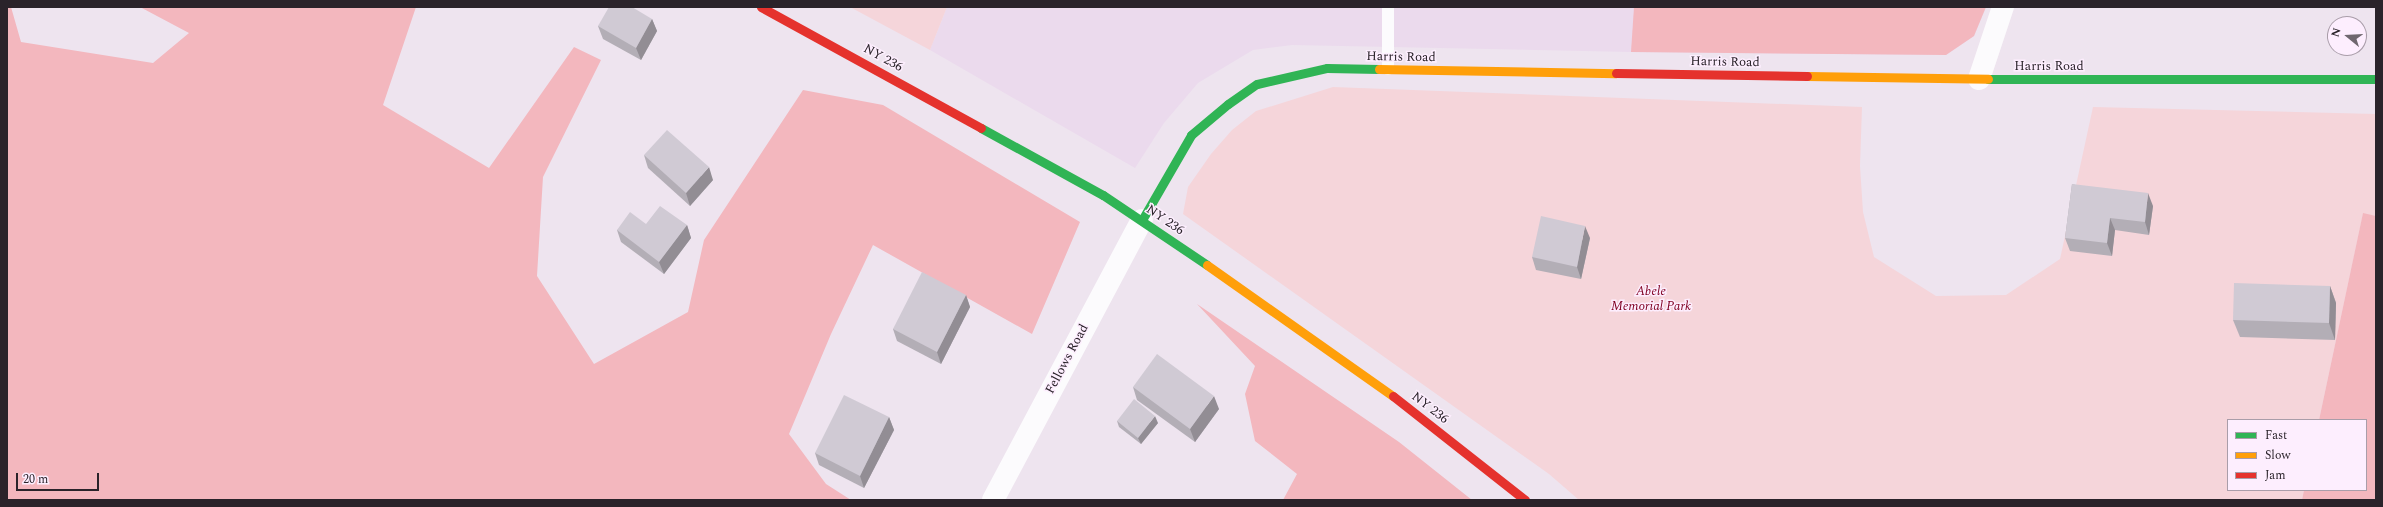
<!DOCTYPE html>
<html>
<head>
<meta charset="utf-8">
<style>
	body { margin:0 }
	#map { position:relative; width:2383px; height:507px; overflow:hidden; background:#eee4ef; font-family:Spectral,serif }
	div>[style] { position:absolute }
	[style*='--x'] { left:calc(var(--x)*1px); top:calc(var(--y)*1px); width:calc(var(--w)*1px); rotate:calc(var(--a)*1deg) }
	.built>* { inset:0; background:#ebdaed }
	.green>* { inset:0; background:#f5d5da }
	.forest>* { inset:0; background:#f3b7be }
	.lane>* { height:12px; margin:-6px; padding:0 6px; transform-origin:6px; border-radius:6px; background:#fcfbfd }
	.street>* { height:22px; margin:-11px; padding:0 11px; transform-origin:11px; border-radius:11px; background:#fcfbfd }
	.fast>* { height:9px; margin:-4.5px; padding:0 4.5px; transform-origin:4.5px; border-radius:4.5px; background:#30b455 }
	.slow>* { height:9px; margin:-4.5px; padding:0 4.5px; transform-origin:4.5px; border-radius:4.5px; background:#ff9f0a }
	.jam>* { height:9px; margin:-4.5px; padding:0 4.5px; transform-origin:4.5px; border-radius:4.5px; background:#e5322d }
	.wall>* { inset:0; background:#b3aeb6 }
	.shaded-wall>* { inset:0; background:#928d94 }
	.building>* { inset:0; background:#d0cad4 }
	span { translate:-50% -50%; white-space:nowrap; text-align:center; line-height:1.15; -webkit-text-stroke:3px #fdeefe; paint-order:stroke }
	.street-label { font-size:13px; color:#2a232a }
	.park-label { font-size:13px; color:#800222; font-style:italic }
	.frame { position:absolute; inset:0; border:8px solid #2a232a; pointer-events:none }
	.legend { position:absolute; left:2227px; top:419px; width:140px; height:72px; box-sizing:border-box; background:#fdeefe; border:1px solid #a99da9; margin:0; padding:5px 7px; list-style:none; font-size:12px; color:#2a232a }
	.legend li { display:flex; align-items:center; gap:8px; height:20px }
	.legend b { width:20px; border:1px solid #a99da9 }
	.north { position:absolute; left:2327px; top:16px; width:40px; height:40px; box-sizing:border-box; background:#fdeefe; border:1px solid #a99da9; border-radius:50%; rotate:288deg; font-size:11px; font-weight:700; line-height:16px; text-align:center; color:#2a232a }
	.north::after { content:''; display:block; margin:auto; width:14px; height:18px; background:#6f676f; clip-path:polygon(50% 0,100% 100%,50% 72%,0 100%) }
	.scale { position:absolute; left:16px; top:473px; width:83px; height:18px; box-sizing:border-box; border:2px solid #2a232a; border-top:0; padding-left:5px; font-size:12px; line-height:14px; white-space:nowrap; color:#2a232a; -webkit-text-stroke:3px #fdeefe; paint-order:stroke }
</style>
</head>
<body>
<div id="map">
	<div class="built">
		<i style="clip-path:polygon(947px 7px,1986px 7px,1974px 36px,1946px 55px,1631px 52px,1292px 45px,1253px 50px,1198px 83px,1164px 123px,1135px 168px,930px 50px)"></i>
	</div>
	<div class="green">
		<i style="clip-path:polygon(850px 7px,947px 7px,930px 50px)"></i>
		<i style="clip-path:polygon(1333px 87px,1862px 107px,1860px 166px,1863px 212px,1874px 257px,1936px 296px,2006px 295px,2060px 259px,2093px 107px,2376px 114px,2376px 216px,2363px 214px,2319px 420px,2228px 420px,2228px 490px,2304px 490px,2302px 500px,1579px 500px,1549px 474px,1183px 214px,1188px 187px,1211px 154px,1232px 130px,1256px 111px)"></i>
	</div>
	<div class="forest">
		<i style="clip-path:polygon(7px 7px,11px 7px,21px 42px,153px 63px,189px 33px,140px 7px,416px 7px,383px 105px,489px 168px,574px 47px,601px 60px,543px 177px,537px 276px,594px 364px,688px 312px,704px 240px,803px 90px,883px 105px,1080px 222px,1032px 334px,873px 245px,831px 334px,789px 434px,826px 484px,851px 500px,7px 500px)"></i>
		<i style="clip-path:polygon(1634px 7px,1986px 7px,1974px 36px,1946px 55px,1631px 52px)"></i>
		<i style="clip-path:polygon(2363px 213px,2376px 216px,2376px 500px,2302px 500px,2304px 490px,2366px 490px,2366px 420px,2319px 420px)"></i>
		<i style="clip-path:polygon(1197px 304px,1399px 442px,1472px 500px,1283px 500px,1297px 474px,1255px 441px,1245px 394px,1255px 366px)"></i>
	</div>
	<div class="lane">
		<i style="--x:1388;--y:69;--w:62;--a:-90"></i>
	</div>
	<div class="street">
		<i style="--x:1979;--y:79;--w:76;--a:-71.6"></i>
		<i style="--x:993;--y:500;--w:317;--a:-62"></i>
	</div>
	<div class="fast">
		<i style="--x:1988;--y:79;--w:388;--a:0"></i>
		<i style="--x:981;--y:128;--w:139;--a:28.8"></i>
		<i style="--x:1103;--y:195;--w:125;--a:33.9"></i>
		<i style="--x:1142;--y:220;--w:98;--a:-60"></i>
		<i style="--x:1191;--y:135;--w:48;--a:-40"></i>
		<i style="--x:1228;--y:104;--w:35;--a:-35"></i>
		<i style="--x:1257;--y:84;--w:72;--a:-12.9"></i>
		<i style="--x:1327;--y:68;--w:52;--a:1.1"></i>
	</div>
	<div class="slow">
		<i style="--x:1379;--y:69;--w:237;--a:1"></i>
		<i style="--x:1807;--y:76;--w:181;--a:0.9"></i>
		<i style="--x:1207;--y:265;--w:228;--a:35.2"></i>
	</div>
	<div class="jam">
		<i style="--x:761;--y:7;--w:251;--a:28.8"></i>
		<i style="--x:1616;--y:73;--w:191;--a:0.9"></i>
		<i style="--x:1393;--y:396;--w:168;--a:38.2"></i>
	</div>
	<div class="wall">
		<i style="clip-path:polygon(652px 19px,657px 31px,641px 60px,603px 39px,598px 26px)"></i>
		<i style="clip-path:polygon(644px 155px,713px 180px,690px 206px,648px 168px)"></i>
		<i style="clip-path:polygon(2072px 184px,2153px 206px,2149px 235px,2115px 230px,2112px 256px,2070px 251px,2065px 238px)"></i>
		<i style="clip-path:polygon(646px 224px,687px 225px,691px 238px,664px 274px,621px 242px,617px 230px)"></i>
		<i style="clip-path:polygon(1590px 238px,1581px 279px,1536px 270px,1532px 257px)"></i>
		<i style="clip-path:polygon(2330px 286px,2336px 303px,2335px 340px,2240px 337px,2233px 320px)"></i>
		<i style="clip-path:polygon(966px 295px,970px 307px,941px 364px,897px 341px,893px 329px)"></i>
		<i style="clip-path:polygon(1133px 387px,1219px 409px,1195px 442px,1137px 400px)"></i>
		<i style="clip-path:polygon(889px 417px,894px 430px,864px 488px,819px 465px,815px 453px)"></i>
		<i style="clip-path:polygon(1117px 421px,1158px 423px,1141px 444px,1119px 427px)"></i>
	</div>
	<div class="shaded-wall">
		<i style="clip-path:polygon(652px 19px,657px 31px,641px 60px,636px 48px)"></i>
		<i style="clip-path:polygon(709px 167px,713px 180px,690px 206px,686px 193px)"></i>
		<i style="clip-path:polygon(2148px 193px,2153px 206px,2149px 235px,2145px 222px)"></i>
		<i style="clip-path:polygon(2110px 218px,2115px 230px,2112px 256px,2107px 243px)"></i>
		<i style="clip-path:polygon(687px 225px,691px 238px,664px 274px,659px 262px)"></i>
		<i style="clip-path:polygon(1585px 226px,1590px 238px,1581px 279px,1577px 267px)"></i>
		<i style="clip-path:polygon(2330px 286px,2336px 303px,2335px 340px,2329px 323px)"></i>
		<i style="clip-path:polygon(966px 295px,970px 307px,941px 364px,937px 352px)"></i>
		<i style="clip-path:polygon(1214px 396px,1219px 409px,1195px 442px,1190px 429px)"></i>
		<i style="clip-path:polygon(1155px 416px,1158px 423px,1141px 444px,1138px 438px)"></i>
		<i style="clip-path:polygon(889px 417px,894px 430px,864px 488px,860px 476px)"></i>
	</div>
	<div class="building">
		<i style="clip-path:polygon(609px 7px,632px 7px,652px 19px,636px 48px,598px 26px)"></i>
		<i style="clip-path:polygon(667px 130px,709px 167px,686px 193px,644px 155px)"></i>
		<i style="clip-path:polygon(2072px 184px,2148px 193px,2145px 222px,2110px 218px,2107px 243px,2065px 238px)"></i>
		<i style="clip-path:polygon(660px 206px,687px 225px,659px 262px,617px 230px,630px 212px,646px 224px)"></i>
		<i style="clip-path:polygon(1541px 216px,1585px 226px,1577px 267px,1532px 257px)"></i>
		<i style="clip-path:polygon(922px 272px,966px 295px,937px 352px,893px 329px)"></i>
		<i style="clip-path:polygon(2234px 283px,2330px 286px,2329px 323px,2233px 320px)"></i>
		<i style="clip-path:polygon(1157px 354px,1214px 396px,1190px 429px,1133px 387px)"></i>
		<i style="clip-path:polygon(844px 395px,889px 417px,860px 476px,815px 453px)"></i>
		<i style="clip-path:polygon(1134px 399px,1155px 416px,1138px 438px,1117px 421px)"></i>
	</div>
	<div class="street-label">
		<span style="left:1401px;top:57px;rotate:1deg">Harris Road</span>
		<span style="left:883px;top:58px;rotate:29deg">NY 236</span>
		<span style="left:1725px;top:62px;rotate:1deg">Harris Road</span>
		<span style="left:2049px;top:66px">Harris Road</span>
		<span style="left:1165px;top:220px;rotate:34deg">NY 236</span>
		<span style="left:1067px;top:359px;rotate:-62deg">Fellows Road</span>
		<span style="left:1430px;top:408px;rotate:38deg">NY 236</span>
	</div>
	<div class="park-label">
		<span style="left:1651px;top:299px">Abele<br>Memorial Park</span>
	</div>
	<div class="frame"></div>
	<ul class="legend">
	<li><b style="height:5px;background:#30b455"></b>Fast</li>
	<li><b style="height:5px;background:#ff9f0a"></b>Slow</li>
	<li><b style="height:5px;background:#e5322d"></b>Jam</li>
	</ul>
	<div class="north">N</div>
	<div class="scale">20 m</div>
</div>
</body>
</html>
